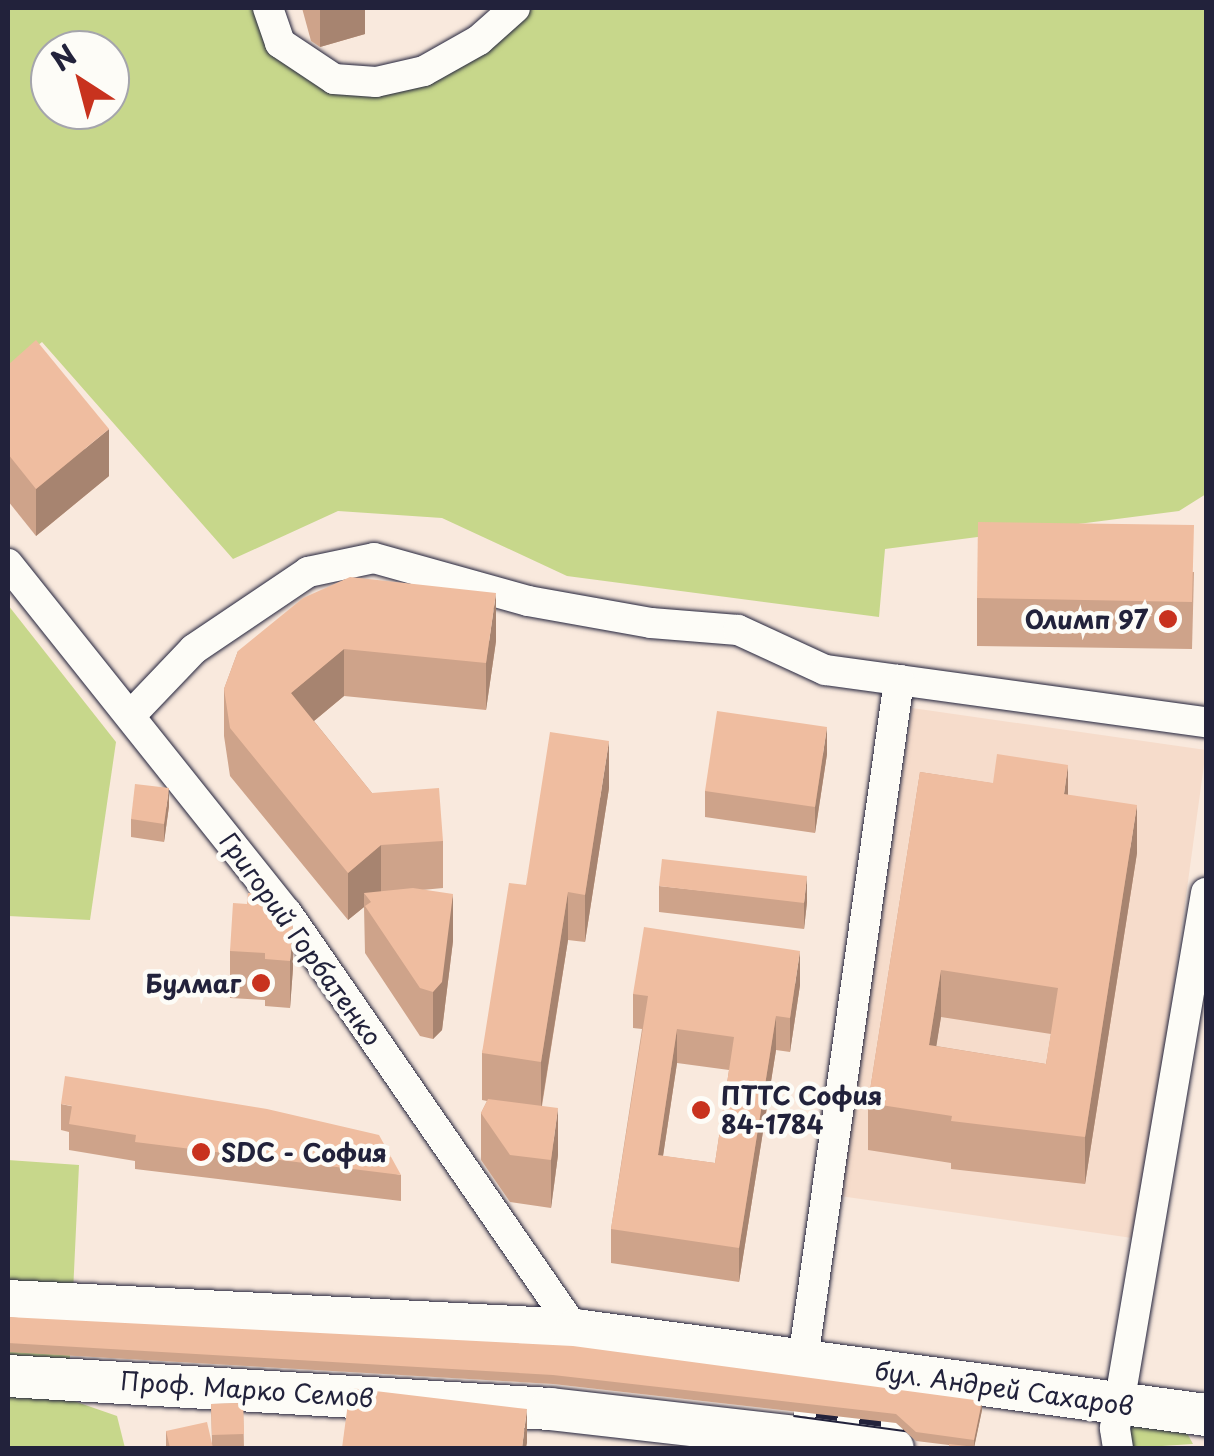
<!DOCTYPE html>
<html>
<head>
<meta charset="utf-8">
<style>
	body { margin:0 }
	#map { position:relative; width:1214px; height:1456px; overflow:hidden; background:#f9e9dd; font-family:"Playpen Sans",sans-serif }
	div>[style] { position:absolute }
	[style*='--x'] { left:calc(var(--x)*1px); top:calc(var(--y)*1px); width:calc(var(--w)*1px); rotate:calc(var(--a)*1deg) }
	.built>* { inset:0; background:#f6dccb }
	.green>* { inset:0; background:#c7d78b }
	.roads { filter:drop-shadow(0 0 2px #22223b) drop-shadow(0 0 2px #22223b) }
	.minor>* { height:30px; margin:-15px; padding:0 15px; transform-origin:15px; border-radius:15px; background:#fdfcf7 }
	.secondary>* { height:42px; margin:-21px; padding:0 21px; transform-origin:21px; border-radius:21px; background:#fdfcf7 }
	.rail>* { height:11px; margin-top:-5.5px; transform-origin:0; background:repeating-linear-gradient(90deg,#fdfcf7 0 22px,#22223b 0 44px); box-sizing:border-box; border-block:2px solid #22223b }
	.wall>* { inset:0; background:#cea38a }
	.shaded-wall>* { inset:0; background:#a78470 }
	.building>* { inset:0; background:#efbda0 }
	.dots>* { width:28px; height:28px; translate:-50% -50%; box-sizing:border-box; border:5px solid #fdfcf7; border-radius:50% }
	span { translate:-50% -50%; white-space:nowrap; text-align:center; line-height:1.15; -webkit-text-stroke:9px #fdfcf7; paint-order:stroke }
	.poi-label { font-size:25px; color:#22223b; font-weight:700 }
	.right { translate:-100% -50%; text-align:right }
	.left { translate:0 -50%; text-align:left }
	.street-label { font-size:25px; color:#22223b }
	.frame { position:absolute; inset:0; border:10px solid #22223b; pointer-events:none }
	.north { position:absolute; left:30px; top:30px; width:100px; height:100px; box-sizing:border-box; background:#fdfcf7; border:2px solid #a5a5ac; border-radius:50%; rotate:324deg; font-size:28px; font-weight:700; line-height:40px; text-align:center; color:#22223b }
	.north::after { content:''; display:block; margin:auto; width:35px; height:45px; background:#c8321e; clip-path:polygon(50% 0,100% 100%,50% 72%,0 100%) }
</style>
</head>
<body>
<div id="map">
	<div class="built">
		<i style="clip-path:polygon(912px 708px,1206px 750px,1139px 1239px,840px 1196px)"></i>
	</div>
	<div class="green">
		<i style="clip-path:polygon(evenodd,8px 8px,268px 8px,280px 43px,376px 82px,515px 8px,1206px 8px,1206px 494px,1179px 511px,885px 549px,879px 617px,567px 576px,442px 518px,338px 511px,233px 559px,42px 342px,8px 369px,8px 8px,50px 50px,110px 50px,110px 110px,50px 110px,50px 50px)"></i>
		<i style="clip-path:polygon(8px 605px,116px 742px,90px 920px,8px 916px)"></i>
		<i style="clip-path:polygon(8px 1160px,79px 1165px,68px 1399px,117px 1416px,125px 1448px,8px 1448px)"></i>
		<i style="clip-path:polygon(1127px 1425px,1187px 1433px,1193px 1444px,1131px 1448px)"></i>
	</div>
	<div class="roads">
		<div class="minor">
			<i style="--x:268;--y:8;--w:37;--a:71"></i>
			<i style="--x:280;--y:43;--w:65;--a:33.7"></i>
			<i style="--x:334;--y:79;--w:42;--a:4.1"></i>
			<i style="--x:376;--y:82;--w:49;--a:-12.9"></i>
			<i style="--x:424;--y:71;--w:63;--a:-29.4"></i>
			<i style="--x:479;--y:40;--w:48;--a:-41.6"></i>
			<i style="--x:8;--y:564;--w:447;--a:51.4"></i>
			<i style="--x:287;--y:913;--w:507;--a:55.37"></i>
			<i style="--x:131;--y:715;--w:91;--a:-46.3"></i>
			<i style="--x:194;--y:649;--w:138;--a:-34"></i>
			<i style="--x:308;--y:572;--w:67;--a:-12"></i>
			<i style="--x:374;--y:558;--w:160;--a:15.6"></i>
			<i style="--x:528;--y:601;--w:125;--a:10.1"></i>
			<i style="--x:651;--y:623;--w:87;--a:4.6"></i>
			<i style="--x:738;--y:630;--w:96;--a:24.7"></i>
			<i style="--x:825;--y:670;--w:385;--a:7.8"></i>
			<i style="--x:803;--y:1360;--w:687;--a:-81.96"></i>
			<i style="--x:1118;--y:1448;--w:20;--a:-99"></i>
			<i style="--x:1115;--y:1428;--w:543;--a:-80.35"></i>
		</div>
		<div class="secondary">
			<i style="--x:8;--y:1301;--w:568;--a:2.93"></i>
			<i style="--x:575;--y:1330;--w:637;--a:7.67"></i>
			<i style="--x:8;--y:1376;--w:543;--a:3.48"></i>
			<i style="--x:550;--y:1409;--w:345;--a:6.5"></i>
		</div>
	</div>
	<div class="rail">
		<i style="--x:794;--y:1411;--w:134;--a:7.7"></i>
	</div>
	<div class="wall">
		<i style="clip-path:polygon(302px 8px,365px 8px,365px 34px,320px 47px,311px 41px)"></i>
		<i style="clip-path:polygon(8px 365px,109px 476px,36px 536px,8px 501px)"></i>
		<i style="clip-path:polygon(1194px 572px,1192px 649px,977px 646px,977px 598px)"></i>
		<i style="clip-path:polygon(496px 641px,486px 710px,344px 696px,314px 721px,372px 793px,443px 841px,443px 888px,422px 890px,453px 941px,442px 1030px,433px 1039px,420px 1036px,365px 953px,364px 907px,348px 920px,230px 776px,224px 736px,224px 689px,238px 651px)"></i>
		<i style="clip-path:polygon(827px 754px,815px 833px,705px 817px,705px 791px)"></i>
		<i style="clip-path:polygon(evenodd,920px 772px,1068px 795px,1137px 853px,1085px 1184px,951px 1169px,951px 1163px,868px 1150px,868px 1103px,920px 772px,941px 1017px,1051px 1034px,1046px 1064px,936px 1046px,941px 1017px)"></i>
		<i style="clip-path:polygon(609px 788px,585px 942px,568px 940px,542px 1106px,558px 1155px,551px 1208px,510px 1202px,481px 1160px,481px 1113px,487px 1101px,482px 1100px,482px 1053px,526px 885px)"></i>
		<i style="clip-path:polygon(169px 806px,164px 842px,131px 837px,131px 819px)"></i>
		<i style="clip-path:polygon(659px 886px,807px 902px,804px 929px,659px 912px)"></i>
		<i style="clip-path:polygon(270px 894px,293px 968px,290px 1008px,265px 1006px,265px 1000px,230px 998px,230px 951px,247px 904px)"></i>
		<i style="clip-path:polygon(evenodd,800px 985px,790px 1052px,776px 1050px,739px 1282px,611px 1263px,611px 1229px,642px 1029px,633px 1028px,633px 994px,800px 985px,677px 1063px,729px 1070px,715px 1163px,663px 1156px,677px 1063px)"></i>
		<i style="clip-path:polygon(61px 1104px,401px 1175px,401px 1201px,135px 1169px,135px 1161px,69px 1150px,69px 1132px,61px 1130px)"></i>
		<i style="clip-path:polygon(8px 1317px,982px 1410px,974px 1447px,949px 1445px,916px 1441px,896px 1423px,553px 1384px,8px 1352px)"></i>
		<i style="clip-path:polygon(243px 1403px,244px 1448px,166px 1448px,166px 1431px,212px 1443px,211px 1404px)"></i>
	</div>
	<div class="shaded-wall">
		<i style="clip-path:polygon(320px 8px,365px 8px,365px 34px,320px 47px)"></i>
		<i style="clip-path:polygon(109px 429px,109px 476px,36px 536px,36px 489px)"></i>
		<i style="clip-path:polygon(496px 593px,496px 641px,486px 710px,486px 663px)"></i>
		<i style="clip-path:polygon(344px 649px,344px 696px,291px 740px,291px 693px)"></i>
		<i style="clip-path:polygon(827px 727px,827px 754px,815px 833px,815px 807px)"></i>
		<i style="clip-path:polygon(609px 741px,609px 788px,585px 942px,585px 895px)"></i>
		<i style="clip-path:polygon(1068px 765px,1068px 813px,1064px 794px)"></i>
		<i style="clip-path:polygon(169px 788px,169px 806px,164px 842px,164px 824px)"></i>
		<i style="clip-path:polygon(1137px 805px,1137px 853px,1085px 1184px,1085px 1137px)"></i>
		<i style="clip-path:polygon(381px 845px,381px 893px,364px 893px,364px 907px,348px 920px,348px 873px)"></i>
		<i style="clip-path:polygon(807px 876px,807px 902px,804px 929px,804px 903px)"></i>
		<i style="clip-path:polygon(568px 892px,568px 940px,541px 1109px,541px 1062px)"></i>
		<i style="clip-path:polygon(453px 894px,453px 941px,442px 1030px,433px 1039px,433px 992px)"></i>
		<i style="clip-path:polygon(293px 921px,293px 968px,290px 1008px,290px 961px)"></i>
		<i style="clip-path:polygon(800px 951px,800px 985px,790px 1052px,790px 1018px)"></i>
		<i style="clip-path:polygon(941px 970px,941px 1017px,929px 1092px,929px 1045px)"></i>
		<i style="clip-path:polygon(776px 1016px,776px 1050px,739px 1282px,739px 1248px)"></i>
		<i style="clip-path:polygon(677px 1029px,677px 1063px,658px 1189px,658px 1155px)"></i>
		<i style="clip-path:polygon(558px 1108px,558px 1155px,551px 1208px,551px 1160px)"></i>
		<i style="clip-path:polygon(982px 1401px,982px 1410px,974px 1448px,974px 1440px)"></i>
		<i style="clip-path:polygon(527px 1409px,527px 1443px,526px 1448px,522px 1448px)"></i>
	</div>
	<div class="building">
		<i style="clip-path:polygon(36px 340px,109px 429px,36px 489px,8px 454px,8px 365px)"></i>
		<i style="clip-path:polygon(978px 522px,1194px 525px,1192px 602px,977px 598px)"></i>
		<i style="clip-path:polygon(350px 577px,496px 593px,486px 663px,344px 649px,291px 693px,372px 793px,439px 788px,443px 841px,381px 845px,348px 873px,230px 728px,224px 689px,238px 651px,303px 598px)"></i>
		<i style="clip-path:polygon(717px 711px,827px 727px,815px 807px,705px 791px)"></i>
		<i style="clip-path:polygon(550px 732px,609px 741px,585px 895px,568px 892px,541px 1062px,482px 1053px,509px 883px,526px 885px)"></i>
		<i style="clip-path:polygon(evenodd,997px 754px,1068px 765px,1064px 794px,1137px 805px,1085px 1137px,951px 1121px,952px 1116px,868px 1103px,920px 772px,993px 783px,997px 754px,941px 970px,1058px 988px,1046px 1064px,929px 1045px,941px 970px)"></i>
		<i style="clip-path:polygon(135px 784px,169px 788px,164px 824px,131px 819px)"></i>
		<i style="clip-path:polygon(662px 859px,807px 876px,804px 903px,659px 886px)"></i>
		<i style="clip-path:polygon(413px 888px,453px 894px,442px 982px,433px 992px,420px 988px,365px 906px,371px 902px,364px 893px)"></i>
		<i style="clip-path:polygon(248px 893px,270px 894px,293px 921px,290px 961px,265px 959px,265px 953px,230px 951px,233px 903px,247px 904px)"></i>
		<i style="clip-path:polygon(evenodd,644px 927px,800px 951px,790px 1018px,776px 1016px,739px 1248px,611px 1229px,648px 996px,633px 994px,644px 927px,677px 1029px,734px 1037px,715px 1163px,658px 1155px,677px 1029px)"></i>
		<i style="clip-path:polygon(65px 1076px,267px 1109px,379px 1135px,401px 1175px,135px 1142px,136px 1135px,69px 1124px,72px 1106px,61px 1104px)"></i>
		<i style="clip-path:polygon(488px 1099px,558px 1108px,551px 1160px,510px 1155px,481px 1113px)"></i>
		<i style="clip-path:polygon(8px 1317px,573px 1346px,982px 1401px,974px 1440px,916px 1432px,896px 1414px,553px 1375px,8px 1343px)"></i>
		<i style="clip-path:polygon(350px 1388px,527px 1409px,522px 1448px,342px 1448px)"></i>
		<i style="clip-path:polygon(243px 1403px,244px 1434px,212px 1435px,211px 1404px)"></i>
		<i style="clip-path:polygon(207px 1422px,213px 1448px,170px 1448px,166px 1431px)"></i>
		<i style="clip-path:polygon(949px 1444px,984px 1448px,949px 1448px)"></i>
	</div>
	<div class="dots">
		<i style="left:1168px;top:619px;background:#c8321e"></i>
		<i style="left:261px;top:983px;background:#c8321e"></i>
		<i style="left:701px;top:1110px;background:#c8321e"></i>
		<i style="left:201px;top:1152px;background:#c8321e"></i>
	</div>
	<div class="poi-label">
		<span class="right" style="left:1148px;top:619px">Олимп 97</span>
		<span class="right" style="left:241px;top:983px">Булмаг</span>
		<span class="left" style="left:721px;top:1110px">ПТТС София<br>84-1784</span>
		<span class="left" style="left:221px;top:1152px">SDC - София</span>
	</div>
	<div class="street-label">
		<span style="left:301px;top:939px;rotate:54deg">Григорий Горбатенко</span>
		<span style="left:1004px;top:1388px;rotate:8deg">бул. Андрей Сахаров</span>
		<span style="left:247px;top:1389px;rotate:4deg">Проф. Марко Семов</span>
	</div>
	<div class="frame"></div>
	<div class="north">N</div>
</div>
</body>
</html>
